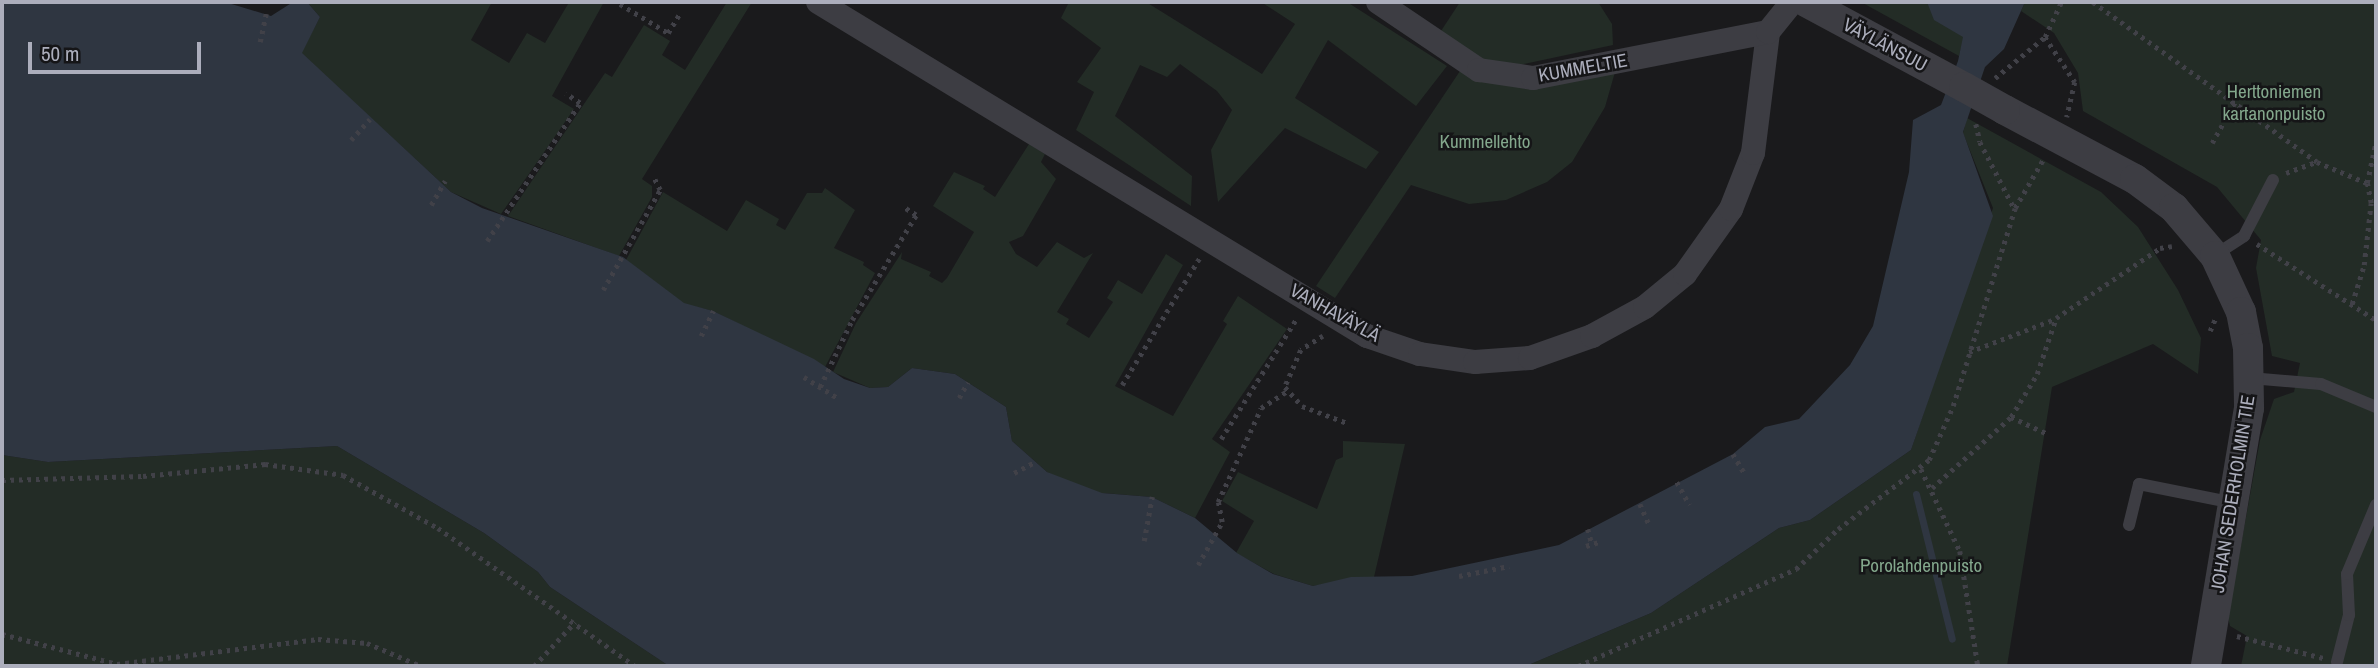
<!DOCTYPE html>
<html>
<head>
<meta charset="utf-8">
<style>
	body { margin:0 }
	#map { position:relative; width:2378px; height:668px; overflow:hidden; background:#1a1a1c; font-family:"Archivo Narrow",sans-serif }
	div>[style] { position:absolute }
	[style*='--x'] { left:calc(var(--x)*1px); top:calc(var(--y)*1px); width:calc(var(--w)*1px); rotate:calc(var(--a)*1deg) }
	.green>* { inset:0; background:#232c26 }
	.water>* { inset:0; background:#2f3641 }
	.stream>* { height:7px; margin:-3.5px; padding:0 3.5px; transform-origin:3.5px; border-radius:3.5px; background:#2f3641 }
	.path>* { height:4.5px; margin-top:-2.25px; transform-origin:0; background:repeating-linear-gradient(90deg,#414148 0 3.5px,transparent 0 8.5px) }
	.service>* { height:12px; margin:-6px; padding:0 6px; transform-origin:6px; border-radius:6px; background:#3d3d43 }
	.minor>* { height:24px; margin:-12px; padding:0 12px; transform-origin:12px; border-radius:12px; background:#3d3d43 }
	.tertiary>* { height:30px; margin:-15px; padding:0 15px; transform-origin:15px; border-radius:15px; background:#3d3d43 }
	.tertiary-bridge>* { height:30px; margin:-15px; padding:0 15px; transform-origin:15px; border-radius:15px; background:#3d3d43 }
	span { translate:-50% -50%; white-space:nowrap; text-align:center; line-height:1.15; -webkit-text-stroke:5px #151517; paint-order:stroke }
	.street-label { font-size:19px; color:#acaebc }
	.park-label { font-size:19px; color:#83a78c }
	.frame { position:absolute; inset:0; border:4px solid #acaebc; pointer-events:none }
	.scale { position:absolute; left:28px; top:42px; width:173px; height:32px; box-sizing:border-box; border:4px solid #acaebc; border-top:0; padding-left:9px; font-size:21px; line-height:24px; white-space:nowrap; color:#acaebc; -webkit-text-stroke:5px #151517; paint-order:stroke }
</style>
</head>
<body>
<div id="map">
	<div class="green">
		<i style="clip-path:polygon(307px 2px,492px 2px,471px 40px,509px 63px,527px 33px,545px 43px,568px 4px,604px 2px,552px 96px,574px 109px,501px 214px,451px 192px,301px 53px,320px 17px)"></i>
		<i style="clip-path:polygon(727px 2px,752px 2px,642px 179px,652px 186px,652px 197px,619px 256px,508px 216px,605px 73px,612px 77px,644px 25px,670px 41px,662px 55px,685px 70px)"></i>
		<i style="clip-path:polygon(1069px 2px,1146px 2px,1262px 74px,1295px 24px,1261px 2px,1347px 2px,1447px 66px,1416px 106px,1328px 40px,1295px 98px,1379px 152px,1366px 169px,1285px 128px,1218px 202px,1211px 150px,1232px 110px,1217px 91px,1180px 64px,1167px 77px,1140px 65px,1115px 116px,1192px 176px,1191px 206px,1076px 130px,1094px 92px,1077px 82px,1101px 48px,1061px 18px)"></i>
		<i style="clip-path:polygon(1460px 2px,1598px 2px,1612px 24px,1613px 45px,1510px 67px,1480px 59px,1441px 31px)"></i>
		<i style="clip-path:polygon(1861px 2px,1943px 2px,1964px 37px,1959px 56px)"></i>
		<i style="clip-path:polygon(2025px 2px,2376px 2px,2376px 666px,2241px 666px,2247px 636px,2230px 626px,2228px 617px,2260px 440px,2274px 399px,2294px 392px,2300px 363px,2272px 356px,2256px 268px,2261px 240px,2217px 187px,2083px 111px,2078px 73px,2054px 33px,2021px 11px)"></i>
		<i style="clip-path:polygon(1462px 68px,1615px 72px,1605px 107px,1572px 162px,1547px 182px,1506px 200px,1469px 204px,1411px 185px,1335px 298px,1316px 286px)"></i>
		<i style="clip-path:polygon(1967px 118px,2101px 192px,2138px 227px,2178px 290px,2201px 338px,2198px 374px,2153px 344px,2052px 387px,2007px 666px,1526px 666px,1651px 613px,1779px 528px,1810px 520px,1911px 450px,1993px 208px,1963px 133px)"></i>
		<i style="clip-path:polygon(1029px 144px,1045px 154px,1041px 162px,1056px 179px,1023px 236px,1009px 242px,1016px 254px,1037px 267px,1057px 242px,1084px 258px,1093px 253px,1057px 312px,1069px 319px,1066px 324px,1089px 338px,1113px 302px,1107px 298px,1118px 280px,1142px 294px,1166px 254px,1183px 265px,1115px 386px,1173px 416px,1227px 324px,1223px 321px,1238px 296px,1287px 329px,1212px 439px,1230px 452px,1195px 518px,1152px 497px,1103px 493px,1102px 505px,1047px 472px,1012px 441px,1006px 407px,955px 374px,912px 368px,888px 387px,870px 388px,833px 372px,856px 323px,902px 252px,901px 259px,931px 272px,929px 276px,942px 283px,947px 278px,974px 232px,933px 206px,954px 172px,985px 186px,983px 189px,995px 197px)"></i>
		<i style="clip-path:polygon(825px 188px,855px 210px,834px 248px,864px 262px,863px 265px,875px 273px,825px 367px,713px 311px,684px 304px,626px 260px,663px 192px,727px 231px,746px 200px,779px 219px,776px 225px,785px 230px,807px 193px,822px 193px)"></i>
		<i style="clip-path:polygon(1343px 441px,1405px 444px,1374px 577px,1313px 586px,1274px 574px,1236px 553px,1254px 521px,1222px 501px,1238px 472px,1317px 509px,1336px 460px,1343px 457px)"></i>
		<i style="clip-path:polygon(337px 446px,484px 533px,538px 572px,550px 587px,669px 666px,2px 666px,2px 455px,48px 462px)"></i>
	</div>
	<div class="water">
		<i style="clip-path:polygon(2px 2px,225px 2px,271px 16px,293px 2px,307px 2px,320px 17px,302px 53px,451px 192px,482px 208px,623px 257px,684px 303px,713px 311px,814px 359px,844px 379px,870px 388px,888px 387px,912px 368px,955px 374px,1006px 407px,1012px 441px,1047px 472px,1102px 493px,1152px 497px,1195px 518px,1237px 553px,1273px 574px,1313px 586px,1351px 577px,1412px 576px,1559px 545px,1733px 454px,1765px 427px,1799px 419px,1850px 365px,1873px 326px,1909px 172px,1913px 120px,1941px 105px,1958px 61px,1963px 37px,1934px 20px,1927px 2px,2025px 2px,2004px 49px,1985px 67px,1963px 132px,1993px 216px,1911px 450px,1810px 520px,1779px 528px,1651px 613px,1526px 666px,669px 666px,550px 587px,538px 572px,484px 533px,337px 446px,48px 462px,2px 455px)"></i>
	</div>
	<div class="stream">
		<i style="--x:1916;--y:494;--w:149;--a:76.1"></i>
	</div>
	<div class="path">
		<i style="--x:2093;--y:2;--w:275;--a:35.5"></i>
		<i style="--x:2317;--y:162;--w:54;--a:22.8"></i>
		<i style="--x:620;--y:4;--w:56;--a:31.1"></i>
		<i style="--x:668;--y:33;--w:23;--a:-59"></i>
		<i style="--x:2045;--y:37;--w:54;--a:56.3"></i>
		<i style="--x:2075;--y:82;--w:36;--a:103"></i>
		<i style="--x:260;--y:42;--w:29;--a:-78"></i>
		<i style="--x:1995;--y:78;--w:65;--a:-39.4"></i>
		<i style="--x:2045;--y:37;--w:38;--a:-65"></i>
		<i style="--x:1976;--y:124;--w:18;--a:77"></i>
		<i style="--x:1980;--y:142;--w:74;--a:62.7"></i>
		<i style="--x:351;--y:140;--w:28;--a:-48"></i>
		<i style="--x:2212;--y:143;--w:47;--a:-60.7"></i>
		<i style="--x:2286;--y:173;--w:33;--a:-20"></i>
		<i style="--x:431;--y:205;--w:28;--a:-60"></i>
		<i style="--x:487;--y:241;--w:166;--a:-56"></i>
		<i style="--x:580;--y:103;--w:17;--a:-147"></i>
		<i style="--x:2257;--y:244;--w:141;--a:32.6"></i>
		<i style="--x:603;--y:290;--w:115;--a:-60.3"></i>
		<i style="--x:660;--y:190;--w:16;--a:-117"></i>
		<i style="--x:2352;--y:304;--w:41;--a:-72.9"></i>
		<i style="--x:2364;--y:265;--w:62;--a:-83.6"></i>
		<i style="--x:2371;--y:203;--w:20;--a:-101"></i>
		<i style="--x:2367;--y:183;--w:43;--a:-77.9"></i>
		<i style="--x:2210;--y:331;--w:13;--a:-67"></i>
		<i style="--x:701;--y:336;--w:28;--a:-64"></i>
		<i style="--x:1323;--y:336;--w:26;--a:148"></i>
		<i style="--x:1301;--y:350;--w:40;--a:113.4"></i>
		<i style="--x:1285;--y:387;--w:25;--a:48"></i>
		<i style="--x:1302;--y:406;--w:48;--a:20.7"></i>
		<i style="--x:1969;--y:352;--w:92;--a:-21"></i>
		<i style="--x:804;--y:377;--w:39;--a:32"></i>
		<i style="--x:1122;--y:385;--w:148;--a:-58.6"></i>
		<i style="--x:820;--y:387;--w:74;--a:-64.5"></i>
		<i style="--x:852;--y:320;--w:123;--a:-58.6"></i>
		<i style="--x:916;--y:215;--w:15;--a:-148"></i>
		<i style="--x:959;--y:398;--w:18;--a:-61"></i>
		<i style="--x:2011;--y:417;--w:41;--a:24.7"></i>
		<i style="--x:1221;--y:439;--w:143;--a:-57.9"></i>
		<i style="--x:1733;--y:454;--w:21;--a:59"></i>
		<i style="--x:1921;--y:469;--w:91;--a:64.6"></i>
		<i style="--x:1960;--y:551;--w:116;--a:81.1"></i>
		<i style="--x:1014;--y:473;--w:24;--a:-28"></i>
		<i style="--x:2;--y:480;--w:141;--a:-1.6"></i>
		<i style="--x:143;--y:476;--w:123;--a:-5.6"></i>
		<i style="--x:265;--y:464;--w:79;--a:8"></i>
		<i style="--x:343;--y:475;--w:109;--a:29.2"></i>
		<i style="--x:438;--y:528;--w:241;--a:35"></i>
		<i style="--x:1677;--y:482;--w:26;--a:61"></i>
		<i style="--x:1932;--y:488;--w:106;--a:-41.9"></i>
		<i style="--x:2011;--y:417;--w:50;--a:-58.8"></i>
		<i style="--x:2037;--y:374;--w:59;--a:-71.3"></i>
		<i style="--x:2056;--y:318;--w:125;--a:-33.9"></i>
		<i style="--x:2160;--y:248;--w:12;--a:-9"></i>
		<i style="--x:1640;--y:504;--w:24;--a:66"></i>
		<i style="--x:1588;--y:529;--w:16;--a:75"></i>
		<i style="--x:1144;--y:541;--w:45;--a:-79.7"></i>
		<i style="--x:1586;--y:546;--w:14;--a:-17"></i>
		<i style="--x:1198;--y:565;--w:49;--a:-60.8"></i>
		<i style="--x:1222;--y:522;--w:20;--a:-101"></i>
		<i style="--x:1218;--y:502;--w:103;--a:-65.4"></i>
		<i style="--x:1261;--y:408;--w:31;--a:-33"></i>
		<i style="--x:1459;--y:576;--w:51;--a:-11.3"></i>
		<i style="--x:2;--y:634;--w:119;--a:14.6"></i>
		<i style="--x:117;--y:664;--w:203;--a:-7.1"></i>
		<i style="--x:318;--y:639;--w:49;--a:4.7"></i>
		<i style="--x:367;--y:643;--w:59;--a:23.1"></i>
		<i style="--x:2237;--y:636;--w:89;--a:14.3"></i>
		<i style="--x:534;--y:666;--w:60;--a:-47"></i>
		<i style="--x:1578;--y:666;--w:239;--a:-24"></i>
		<i style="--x:1796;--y:569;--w:58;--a:-43.6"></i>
		<i style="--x:1838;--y:529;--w:114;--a:-37.2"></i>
		<i style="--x:1929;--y:460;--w:59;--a:-66"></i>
		<i style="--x:1953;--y:406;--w:207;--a:-72.6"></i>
		<i style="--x:2015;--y:208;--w:58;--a:-59.9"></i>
	</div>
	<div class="service">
		<i style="--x:2215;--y:255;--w:35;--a:-33"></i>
		<i style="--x:2244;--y:236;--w:63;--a:-62.6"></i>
		<i style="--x:2250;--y:378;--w:71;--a:4.8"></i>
		<i style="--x:2321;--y:384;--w:60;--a:22.7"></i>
		<i style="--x:2129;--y:525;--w:42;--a:-76.3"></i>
		<i style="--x:2139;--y:484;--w:97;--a:11.3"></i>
		<i style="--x:2337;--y:662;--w:49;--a:-75.7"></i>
		<i style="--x:2349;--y:615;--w:41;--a:-92.8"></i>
		<i style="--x:2347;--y:574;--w:75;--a:-67.2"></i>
	</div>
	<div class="minor">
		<i style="--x:818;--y:2;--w:643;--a:31.32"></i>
		<i style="--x:1367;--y:336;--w:56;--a:18.8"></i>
		<i style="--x:1420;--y:354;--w:56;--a:8.3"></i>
		<i style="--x:1475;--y:362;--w:55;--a:-4.2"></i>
		<i style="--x:1530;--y:358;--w:66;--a:-19.5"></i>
		<i style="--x:1592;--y:336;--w:60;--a:-28.7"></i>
		<i style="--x:1645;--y:307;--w:52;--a:-39.5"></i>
		<i style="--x:1685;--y:274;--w:80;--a:-54.7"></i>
		<i style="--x:1731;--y:209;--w:60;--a:-68.6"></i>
		<i style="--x:1753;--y:153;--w:122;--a:-82.9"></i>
		<i style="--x:1378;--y:2;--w:122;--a:34"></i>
		<i style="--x:1479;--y:70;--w:55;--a:8.4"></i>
		<i style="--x:1533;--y:78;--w:239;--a:-11.1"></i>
		<i style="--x:1768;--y:32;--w:38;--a:-51"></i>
	</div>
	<div class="tertiary">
		<i style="--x:1806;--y:2;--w:179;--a:28.3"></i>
		<i style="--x:2005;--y:110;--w:147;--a:28"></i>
		<i style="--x:2135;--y:179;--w:49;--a:36.6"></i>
		<i style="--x:2174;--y:208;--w:63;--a:49.5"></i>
		<i style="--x:2215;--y:256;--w:62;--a:65.1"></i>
		<i style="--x:2241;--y:312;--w:37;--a:79"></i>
		<i style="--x:2248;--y:348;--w:60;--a:89"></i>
		<i style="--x:2249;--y:408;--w:262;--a:99.5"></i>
	</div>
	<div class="tertiary-bridge">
		<i style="--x:1964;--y:87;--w:47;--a:29.3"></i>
	</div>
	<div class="street-label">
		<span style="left:1885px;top:45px;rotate:28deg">VÄYLÄNSUU</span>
		<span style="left:1583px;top:68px;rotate:-10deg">KUMMELTIE</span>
		<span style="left:1335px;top:313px;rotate:29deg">VANHAVÄYLÄ</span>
		<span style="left:2233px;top:494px;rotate:-81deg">JOHAN SEDERHOLMIN TIE</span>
	</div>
	<div class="park-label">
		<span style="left:2274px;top:103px">Herttoniemen<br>kartanonpuisto</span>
		<span style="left:1485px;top:142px">Kummellehto</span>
		<span style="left:1921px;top:566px">Porolahdenpuisto</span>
	</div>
	<div class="frame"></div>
	<div class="scale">50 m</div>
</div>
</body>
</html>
